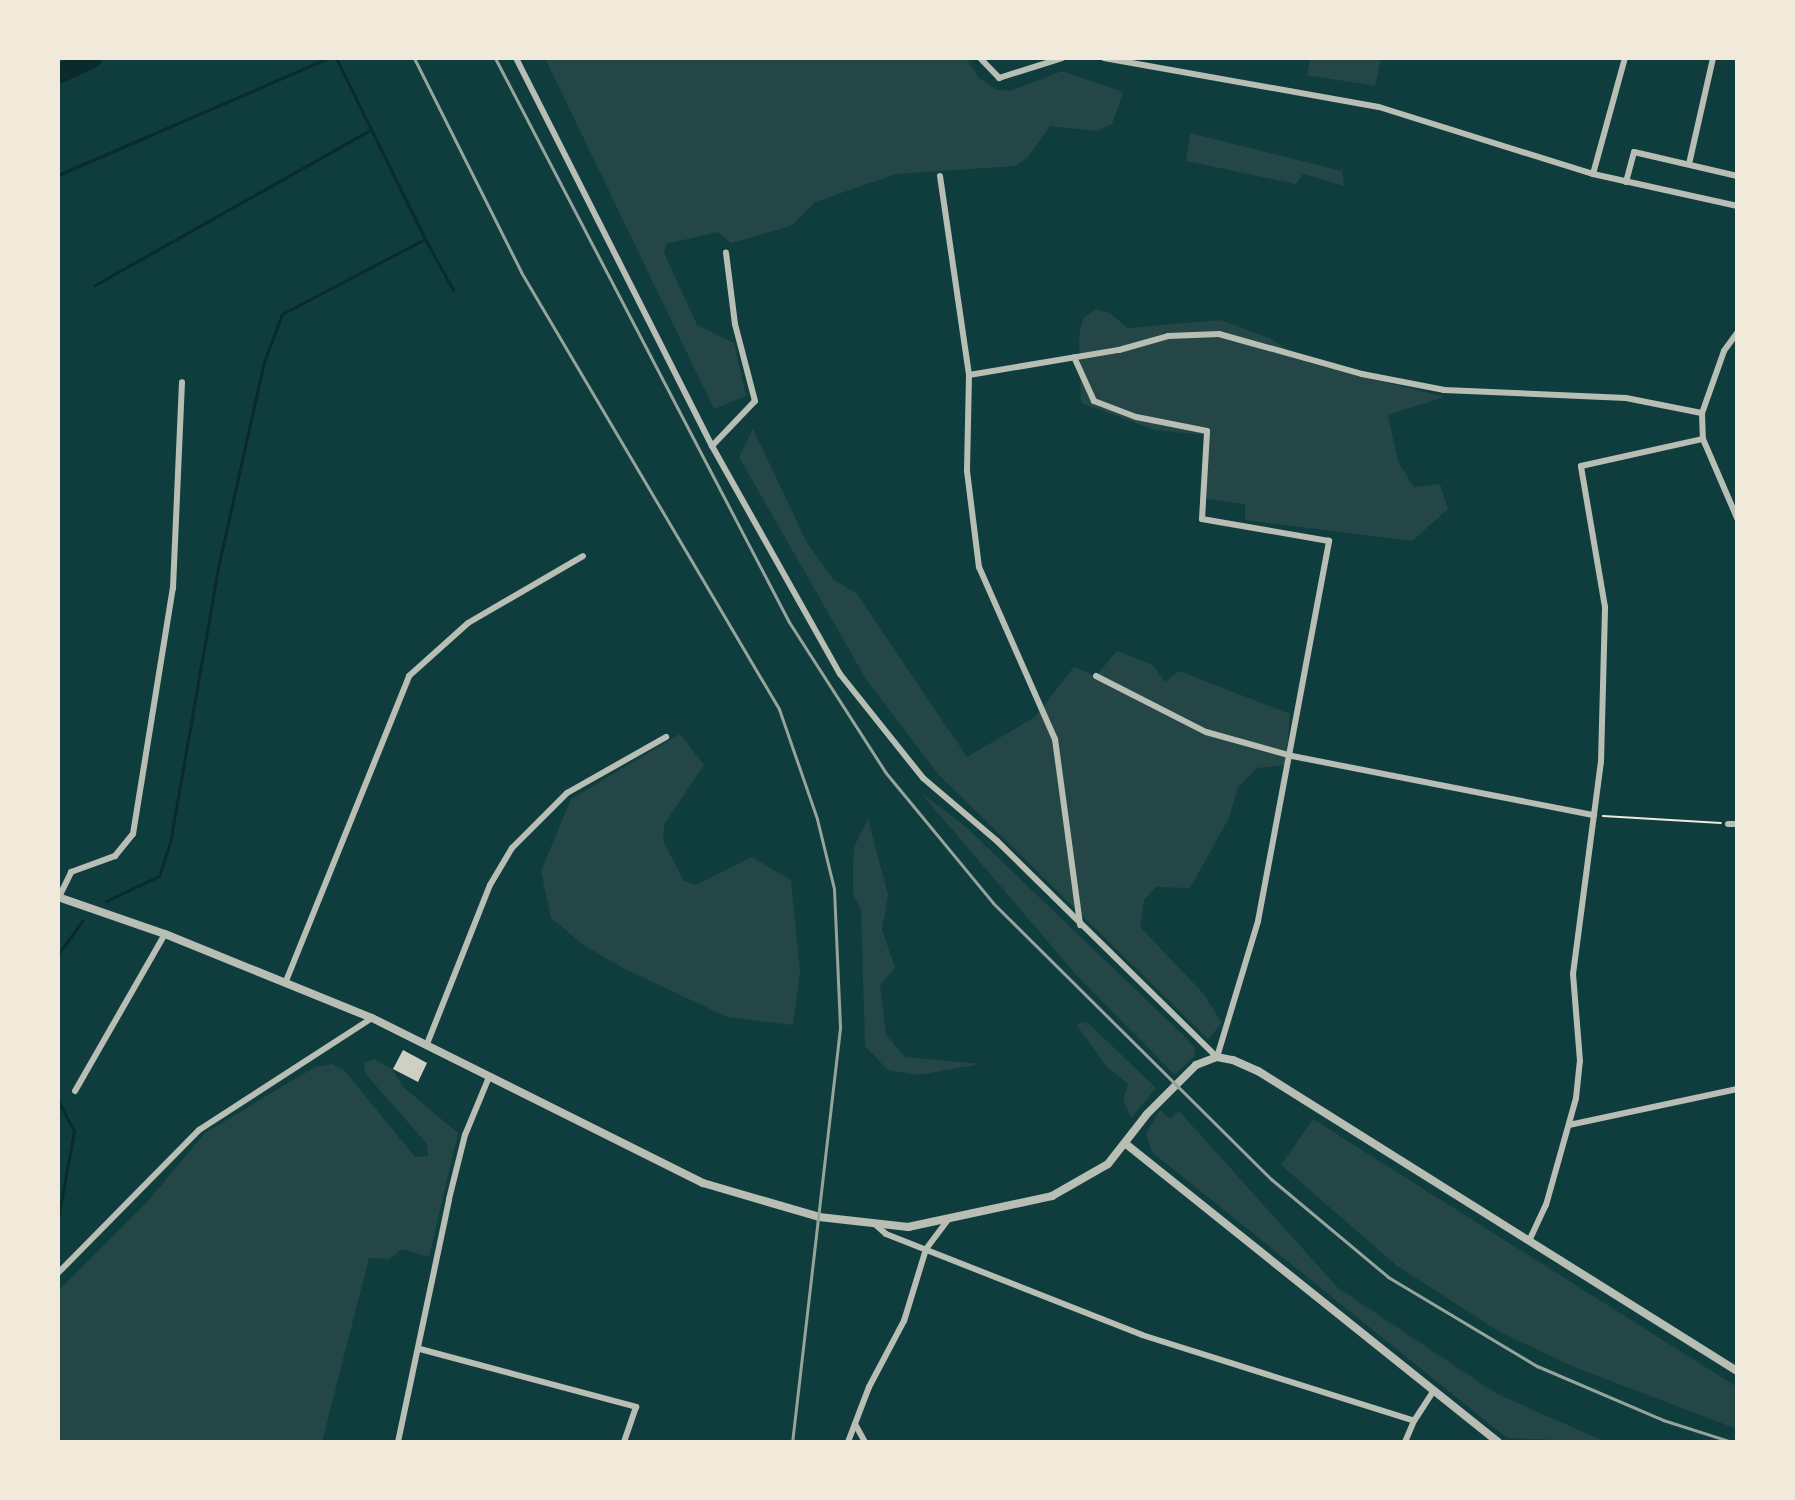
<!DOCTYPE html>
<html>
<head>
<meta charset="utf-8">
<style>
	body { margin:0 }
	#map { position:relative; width:1795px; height:1500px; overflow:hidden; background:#0f3d3e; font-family:Inter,sans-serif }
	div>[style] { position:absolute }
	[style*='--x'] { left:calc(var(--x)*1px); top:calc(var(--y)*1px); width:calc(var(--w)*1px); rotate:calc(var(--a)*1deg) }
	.green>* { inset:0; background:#244646 }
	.stream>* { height:3px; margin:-1.5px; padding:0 1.5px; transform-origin:1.5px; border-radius:1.5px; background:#0a2a2b }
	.river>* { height:20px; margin:-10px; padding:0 10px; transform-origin:10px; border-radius:10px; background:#0a2a2b }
	.building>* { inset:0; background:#cfcfc3 }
	.path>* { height:2px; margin:-1px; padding:0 1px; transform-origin:1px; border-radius:1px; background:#f1e9da }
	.minor>* { height:6px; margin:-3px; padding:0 3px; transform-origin:3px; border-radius:3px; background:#b8beb3 }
	.tertiary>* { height:8px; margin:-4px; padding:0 4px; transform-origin:4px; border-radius:4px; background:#b8beb3 }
	.rail>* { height:3px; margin:-1.5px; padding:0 1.5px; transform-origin:1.5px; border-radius:1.5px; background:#97a49c }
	span { translate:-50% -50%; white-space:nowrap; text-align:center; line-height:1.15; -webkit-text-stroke:7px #f1e9da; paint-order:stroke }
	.frame { position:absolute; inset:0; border:60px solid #f1e9da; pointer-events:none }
</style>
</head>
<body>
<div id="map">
	<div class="green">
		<i style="clip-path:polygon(545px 58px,966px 58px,979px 78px,997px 90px,1011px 91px,1062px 71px,1123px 92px,1112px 124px,1097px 131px,1050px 126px,1028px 157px,1015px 166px,896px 174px,815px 202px,791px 226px,731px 243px,718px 232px,666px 244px,664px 253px,697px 325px,734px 343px,746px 396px,714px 409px)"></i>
		<i style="clip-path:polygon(1310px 59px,1381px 59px,1375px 86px,1307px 75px)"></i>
		<i style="clip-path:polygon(1190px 133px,1342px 171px,1344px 186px,1303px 174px,1296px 184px,1186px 161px)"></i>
		<i style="clip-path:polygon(1096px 309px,1109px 313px,1128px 328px,1220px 320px,1271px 339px,1309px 363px,1444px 397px,1388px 415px,1398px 462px,1414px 487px,1440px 484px,1448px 509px,1412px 541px,1245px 520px,1245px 504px,1207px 499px,1204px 435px,1155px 430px,1081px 403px,1079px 336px,1083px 318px)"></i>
		<i style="clip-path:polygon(753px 429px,807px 543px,833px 579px,857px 594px,967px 757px,1035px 717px,1074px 667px,1096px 676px,1117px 651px,1153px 665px,1165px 682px,1179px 671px,1290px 714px,1286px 765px,1257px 768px,1238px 787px,1229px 818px,1190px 888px,1156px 887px,1144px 900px,1140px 927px,1203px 993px,1222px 1023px,1208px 1039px,938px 774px,866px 679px,739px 457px)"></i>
		<i style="clip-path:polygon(680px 734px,704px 765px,664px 825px,663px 841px,684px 881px,696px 885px,752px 857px,791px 880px,800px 972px,793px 1025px,727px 1017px,625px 969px,585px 946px,551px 918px,541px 871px,571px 799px)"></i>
		<i style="clip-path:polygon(920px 792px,965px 826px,1183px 1035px,1195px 1048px,1194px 1057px,1175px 1075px,1080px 979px)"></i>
		<i style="clip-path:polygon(868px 819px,888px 895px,882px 930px,895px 968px,880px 985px,886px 1035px,905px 1057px,981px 1064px,918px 1075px,888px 1070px,865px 1046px,861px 910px,853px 894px,853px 865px,854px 847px)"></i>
		<i style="clip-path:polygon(1087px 1022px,1156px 1088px,1131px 1118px,1123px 1100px,1128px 1084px,1107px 1067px,1076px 1024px)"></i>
		<i style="clip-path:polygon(374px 1059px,392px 1069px,402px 1086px,458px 1133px,429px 1257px,402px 1249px,389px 1259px,369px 1258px,322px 1442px,58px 1442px,58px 1291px,148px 1201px,205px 1133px,315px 1067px,332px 1064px,344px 1070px,415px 1157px,428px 1156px,427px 1144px,365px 1073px,364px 1063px)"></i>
		<i style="clip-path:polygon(1160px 1110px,1170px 1119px,1179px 1111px,1338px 1288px,1497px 1394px,1606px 1442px,1507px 1438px,1152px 1152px,1146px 1133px)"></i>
		<i style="clip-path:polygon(1313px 1119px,1737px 1387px,1737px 1429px,1574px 1367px,1500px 1332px,1397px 1266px,1281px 1165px)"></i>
	</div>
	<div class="stream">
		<i style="--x:58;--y:175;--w:294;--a:-23.4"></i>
		<i style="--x:425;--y:239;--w:58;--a:61.2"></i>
		<i style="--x:95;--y:285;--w:316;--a:-29.4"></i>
		<i style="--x:106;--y:901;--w:59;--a:-25.3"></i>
		<i style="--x:159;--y:876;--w:35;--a:-72"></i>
		<i style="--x:170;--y:843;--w:284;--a:-80.1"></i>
		<i style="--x:219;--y:563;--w:206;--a:-77.4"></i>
		<i style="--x:264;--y:362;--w:51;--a:-69.4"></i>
		<i style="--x:282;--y:314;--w:161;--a:-27.7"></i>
		<i style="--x:425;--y:239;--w:202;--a:-116.2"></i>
		<i style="--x:58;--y:954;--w:42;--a:-53.7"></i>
		<i style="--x:58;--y:1100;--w:35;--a:63"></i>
		<i style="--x:74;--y:1131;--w:89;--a:100.3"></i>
	</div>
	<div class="river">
		<i style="--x:58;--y:74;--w:38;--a:-25"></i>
	</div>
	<div class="building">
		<i style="clip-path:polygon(403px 1050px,427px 1063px,418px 1082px,393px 1069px)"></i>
	</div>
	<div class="path">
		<i style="--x:1603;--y:816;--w:118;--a:3.4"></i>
	</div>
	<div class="minor">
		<i style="--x:516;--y:58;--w:435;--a:63.2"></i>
		<i style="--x:712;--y:446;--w:261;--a:60.7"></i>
		<i style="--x:840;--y:674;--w:133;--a:51.4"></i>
		<i style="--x:923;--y:778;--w:97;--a:40.4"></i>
		<i style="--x:997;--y:841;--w:308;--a:44.5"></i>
		<i style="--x:1217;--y:1057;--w:142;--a:-73.2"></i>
		<i style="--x:1258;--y:921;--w:387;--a:-79.4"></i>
		<i style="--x:1329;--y:541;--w:129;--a:-170.2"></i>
		<i style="--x:1202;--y:519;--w:88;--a:-86.7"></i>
		<i style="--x:1207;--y:431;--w:72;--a:-168.8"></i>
		<i style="--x:1136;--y:417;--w:45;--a:-159.1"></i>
		<i style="--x:1094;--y:401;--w:48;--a:-114.4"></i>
		<i style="--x:980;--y:58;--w:28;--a:46"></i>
		<i style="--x:999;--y:78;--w:66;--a:-17.6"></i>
		<i style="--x:1104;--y:58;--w:279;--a:10.1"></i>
		<i style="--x:1379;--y:107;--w:224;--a:17.4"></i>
		<i style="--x:1593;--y:174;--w:148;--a:12.5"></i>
		<i style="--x:1689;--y:164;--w:109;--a:-77.2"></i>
		<i style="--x:1593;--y:174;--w:120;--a:-74.6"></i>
		<i style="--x:940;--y:176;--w:201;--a:81.7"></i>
		<i style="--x:969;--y:375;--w:96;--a:91.2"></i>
		<i style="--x:967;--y:471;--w:97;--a:82.9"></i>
		<i style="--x:979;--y:567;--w:188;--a:66.2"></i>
		<i style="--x:1055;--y:739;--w:188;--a:82.3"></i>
		<i style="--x:1626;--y:182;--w:31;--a:-75"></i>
		<i style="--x:1634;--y:152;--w:106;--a:13.1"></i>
		<i style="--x:1737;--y:333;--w:22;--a:126"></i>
		<i style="--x:1724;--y:351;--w:66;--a:109.5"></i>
		<i style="--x:1702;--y:413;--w:26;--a:88"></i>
		<i style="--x:1703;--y:439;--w:86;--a:66.7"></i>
		<i style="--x:969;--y:375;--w:152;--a:-9.5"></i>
		<i style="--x:1119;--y:350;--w:51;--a:-15.9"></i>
		<i style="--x:1168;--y:336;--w:51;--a:-2.2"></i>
		<i style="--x:1219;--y:334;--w:148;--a:15.6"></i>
		<i style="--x:1362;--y:374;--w:84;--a:11"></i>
		<i style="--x:1444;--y:390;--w:182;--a:2.5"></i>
		<i style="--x:1626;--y:398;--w:77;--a:11.2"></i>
		<i style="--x:712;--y:446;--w:62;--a:-46.3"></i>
		<i style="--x:755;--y:401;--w:80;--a:-104.6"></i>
		<i style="--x:735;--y:324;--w:72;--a:-97.2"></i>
		<i style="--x:1096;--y:676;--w:123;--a:27"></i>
		<i style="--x:1206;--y:732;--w:89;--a:15.6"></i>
		<i style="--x:1292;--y:756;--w:308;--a:11.1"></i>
		<i style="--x:1728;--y:824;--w:9;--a:0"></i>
		<i style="--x:59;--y:897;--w:28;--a:-64"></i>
		<i style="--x:71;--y:872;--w:47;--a:-20"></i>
		<i style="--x:115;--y:856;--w:28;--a:-51"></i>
		<i style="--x:133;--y:834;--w:249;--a:-80.8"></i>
		<i style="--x:173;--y:588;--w:206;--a:-87.5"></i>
		<i style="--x:286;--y:981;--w:329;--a:-68"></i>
		<i style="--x:409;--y:676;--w:79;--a:-41.9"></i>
		<i style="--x:468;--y:623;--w:133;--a:-30.2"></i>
		<i style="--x:427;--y:1044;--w:171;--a:-68.4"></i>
		<i style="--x:490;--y:885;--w:43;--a:-59.3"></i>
		<i style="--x:512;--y:848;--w:78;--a:-45"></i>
		<i style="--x:567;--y:793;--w:114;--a:-29.5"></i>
		<i style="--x:75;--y:1091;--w:181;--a:-60.2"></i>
		<i style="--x:1569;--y:1125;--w:172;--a:-12.1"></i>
		<i style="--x:876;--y:1225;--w:13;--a:42"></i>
		<i style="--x:886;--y:1234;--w:275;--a:21.5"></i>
		<i style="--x:1142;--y:1335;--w:285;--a:17.5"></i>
		<i style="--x:1414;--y:1421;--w:35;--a:-57"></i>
		<i style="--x:1529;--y:1241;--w:40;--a:-65"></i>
		<i style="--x:1546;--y:1205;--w:111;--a:-74.3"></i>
		<i style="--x:1576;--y:1098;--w:37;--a:-84"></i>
		<i style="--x:1580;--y:1061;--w:87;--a:-94.6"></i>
		<i style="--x:1573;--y:974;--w:214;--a:-82.5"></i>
		<i style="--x:1601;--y:762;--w:155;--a:-88.5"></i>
		<i style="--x:1605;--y:607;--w:143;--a:-99.7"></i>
		<i style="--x:1581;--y:466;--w:125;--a:-12.5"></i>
		<i style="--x:58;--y:1273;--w:201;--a:-45.4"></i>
		<i style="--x:199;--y:1130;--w:206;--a:-32.9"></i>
		<i style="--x:420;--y:1349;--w:224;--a:15"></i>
		<i style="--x:636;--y:1407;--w:37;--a:109"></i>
		<i style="--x:855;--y:1424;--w:21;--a:61"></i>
		<i style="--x:398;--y:1442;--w:248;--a:-78.1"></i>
		<i style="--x:449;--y:1199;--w:66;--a:-76"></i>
		<i style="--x:465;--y:1135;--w:63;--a:-67.5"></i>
		<i style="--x:848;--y:1442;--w:59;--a:-69.1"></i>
		<i style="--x:869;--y:1387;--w:75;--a:-62.1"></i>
		<i style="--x:904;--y:1321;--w:75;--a:-73"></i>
		<i style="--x:926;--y:1249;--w:35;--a:-53"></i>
		<i style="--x:1405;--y:1442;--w:23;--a:-67"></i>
	</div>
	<div class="tertiary">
		<i style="--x:58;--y:897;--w:113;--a:19.1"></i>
		<i style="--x:165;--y:934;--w:223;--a:22.1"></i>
		<i style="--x:372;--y:1018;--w:370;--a:26.5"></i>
		<i style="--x:703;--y:1183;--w:121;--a:16.3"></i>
		<i style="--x:819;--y:1217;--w:90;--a:6.4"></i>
		<i style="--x:908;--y:1227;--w:147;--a:-12.1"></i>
		<i style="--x:1052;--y:1196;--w:64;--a:-29.7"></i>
		<i style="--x:1108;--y:1164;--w:63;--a:-52"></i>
		<i style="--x:1147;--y:1114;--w:69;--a:-45"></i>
		<i style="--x:1196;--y:1065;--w:22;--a:-21"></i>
		<i style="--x:1217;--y:1057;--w:16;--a:11"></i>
		<i style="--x:1233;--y:1060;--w:27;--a:24"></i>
		<i style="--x:1258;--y:1071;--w:565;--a:32.06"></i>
		<i style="--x:1126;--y:1144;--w:477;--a:38.7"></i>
	</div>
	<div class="rail">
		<i style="--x:414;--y:58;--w:239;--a:63.4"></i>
		<i style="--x:521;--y:272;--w:507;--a:59.44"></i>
		<i style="--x:779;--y:709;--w:116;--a:70.9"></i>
		<i style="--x:817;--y:819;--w:72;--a:76.3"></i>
		<i style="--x:834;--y:889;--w:139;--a:87.5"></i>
		<i style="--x:840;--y:1028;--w:417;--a:96.6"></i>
		<i style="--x:495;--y:58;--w:636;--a:62.47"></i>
		<i style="--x:789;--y:622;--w:179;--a:57.3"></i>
		<i style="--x:886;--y:773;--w:168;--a:50.5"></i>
		<i style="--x:993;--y:903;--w:392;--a:44.8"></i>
		<i style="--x:1271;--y:1179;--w:153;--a:39.9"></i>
		<i style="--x:1388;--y:1277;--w:174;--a:30.9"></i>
		<i style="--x:1537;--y:1366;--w:137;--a:23.2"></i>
		<i style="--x:1663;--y:1420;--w:72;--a:17.7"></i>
	</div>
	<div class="frame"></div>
</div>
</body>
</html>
